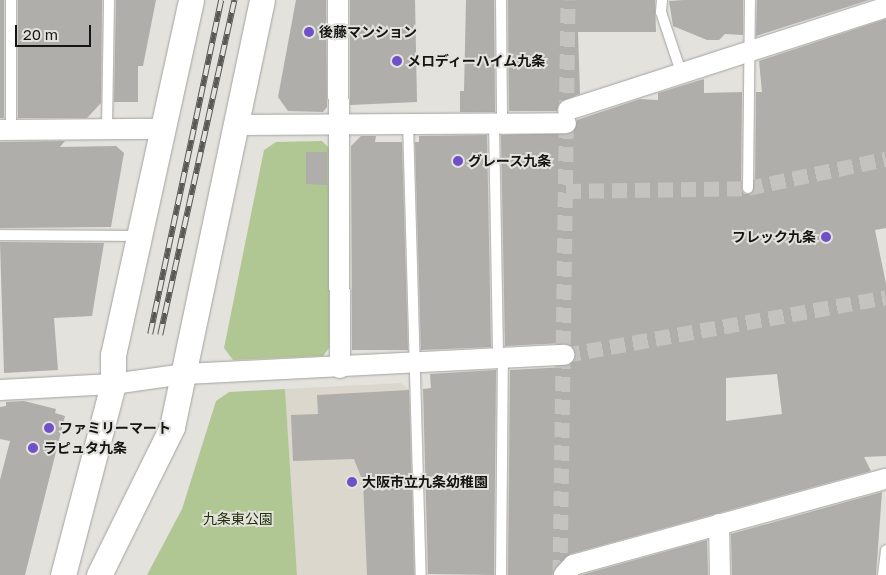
<!DOCTYPE html>
<html>
<head>
<meta charset="utf-8">
<style>
	body { margin:0 }
	#map { position:relative; width:886px; height:575px; overflow:hidden; background:#e3e2dd; font-family:"Golos Text","Noto Sans JP",sans-serif }
	div>[style] { position:absolute }
	[style*='--x'] { left:calc(var(--x)*1px); top:calc(var(--y)*1px); width:calc(var(--w)*1px); rotate:calc(var(--a)*1deg) }
	.built>* { inset:0; background:#dbd7cc }
	.green>* { inset:0; background:#b0c794 }
	.building>* { inset:0; background:#afaeaa }
	.pedestrian-tunnel>* { height:15px; margin-top:-7.5px; transform-origin:0; background:repeating-linear-gradient(90deg,#c4c3bf 0 15px,transparent 0 23px) }
	.roads { filter:drop-shadow(0 0 1px #a3a29e) drop-shadow(0 0 1px #a3a29e) }
	.service>* { height:10px; margin:-5px; padding:0 5px; transform-origin:5px; border-radius:5px; background:#fff }
	.minor>* { height:20px; margin:-10px; padding:0 10px; transform-origin:10px; border-radius:10px; background:#fff }
	.tertiary>* { height:25px; margin:-12.5px; padding:0 12.5px; transform-origin:12.5px; border-radius:12.5px; background:#fff }
	.rail>* { height:5.5px; margin-top:-2.75px; transform-origin:0; background:repeating-linear-gradient(90deg,#e3e2dd 0 11px,#595956 0 22px); box-sizing:border-box; border-block:1px solid #595956 }
	.dots>* { width:14px; height:14px; translate:-50% -50%; box-sizing:border-box; border:2px solid #e3e2dd; border-radius:50% }
	span { translate:-50% -50%; white-space:nowrap; text-align:center; line-height:1.15; -webkit-text-stroke:4px #e3e2dd; paint-order:stroke }
	.poi-label { font-size:14px; color:#151513; font-weight:700 }
	.left { translate:0 -50%; text-align:left }
	.right { translate:-100% -50%; text-align:right }
	.park-label { font-size:14px; color:#213007 }
	.scale { position:absolute; left:15px; top:25px; width:76px; height:22px; box-sizing:border-box; border:2px solid #151513; border-top:0; padding-left:6px; font-size:15px; line-height:18px; white-space:nowrap; color:#151513; -webkit-text-stroke:4px #e3e2dd; paint-order:stroke }
</style>
</head>
<body>
<div id="map">
	<div class="built">
		<i style="clip-path:polygon(401px 383px,409px 390px,416px 575px,297px 575px,285px 389px)"></i>
	</div>
	<div class="green">
		<i style="clip-path:polygon(322px 141px,330px 149px,329px 348px,323px 356px,233px 360px,224px 348px,264px 150px,276px 142px)"></i>
		<i style="clip-path:polygon(285px 389px,297px 575px,147px 575px,182px 509px,216px 401px,229px 392px)"></i>
	</div>
	<div class="building">
		<i style="clip-path:polygon(0 0,4px 0,4px 118px,0 118px)"></i>
		<i style="clip-path:polygon(18px 0,102px 0,101px 103px,87px 118px,18px 118px)"></i>
		<i style="clip-path:polygon(116px 0,156px 0,143px 66px,138px 66px,138px 102px,114px 102px)"></i>
		<i style="clip-path:polygon(296px 0,326px 0,327px 107px,323px 112px,288px 111px,278px 97px)"></i>
		<i style="clip-path:polygon(350px 0,415px 0,417px 102px,350px 105px)"></i>
		<i style="clip-path:polygon(466px 0,494px 0,495px 112px,460px 112px,460px 91px,464px 91px)"></i>
		<i style="clip-path:polygon(508px 0,655px 0,656px 32px,578px 32px,580px 94px,560px 102px,557px 111px,509px 111px)"></i>
		<i style="clip-path:polygon(684px 0,743px 0,743px 35px,725px 34px,719px 40px,707px 40px,673px 26px,669px 1px)"></i>
		<i style="clip-path:polygon(757px 0,869px 0,756px 36px)"></i>
		<i style="clip-path:polygon(evenodd,886px 19px,886px 228px,875px 230px,886px 284px,886px 456px,864px 457px,871px 471px,570px 554px,552px 575px,508px 575px,510px 370px,566px 367px,577px 355px,575px 348px,565px 343px,505px 346px,501px 135px,572px 133px,577px 120px,640px 99px,658px 100px,658px 93px,704px 79px,704px 93px,742px 92px,741px 188px,744px 194px,751px 194px,755px 188px,756px 92px,762px 92px,759px 61px,886px 19px,777px 374px,782px 414px,726px 421px,726px 378px,777px 374px)"></i>
		<i style="clip-path:polygon(487px 135px,491px 347px,421px 350px,415px 142px,419px 142px,419px 136px)"></i>
		<i style="clip-path:polygon(361px 136px,376px 136px,375px 142px,402px 142px,408px 350px,352px 350px,351px 146px)"></i>
		<i style="clip-path:polygon(65px 141px,60px 147px,116px 146px,124px 153px,111px 227px,0 228px,0 142px)"></i>
		<i style="clip-path:polygon(306px 152px,327px 152px,327px 185px,306px 184px)"></i>
		<i style="clip-path:polygon(0 242px,104px 243px,92px 316px,54px 318px,58px 370px,4px 373px)"></i>
		<i style="clip-path:polygon(496px 370px,494px 575px,428px 574px,423px 389px,431px 388px,430px 374px)"></i>
		<i style="clip-path:polygon(409px 390px,414px 575px,367px 575px,363px 482px,354px 459px,293px 461px,291px 415px,318px 414px,317px 395px)"></i>
		<i style="clip-path:polygon(24px 401px,56px 409px,55px 413px,65px 416px,25px 575px,0 575px,0 480px,10px 441px,0 439px,0 407px,6px 406px,6px 402px)"></i>
		<i style="clip-path:polygon(882px 492px,876px 575px,732px 575px,731px 534px)"></i>
		<i style="clip-path:polygon(707px 540px,708px 575px,581px 575px)"></i>
	</div>
	<div class="pedestrian-tunnel">
		<i style="--x:566;--y:191;--w:182;--a:-0.9"></i>
		<i style="--x:748;--y:188;--w:141;--a:-11.9"></i>
		<i style="--x:565;--y:355;--w:326;--a:-10.2"></i>
		<i style="--x:560;--y:575;--w:575;--a:-89.2"></i>
	</div>
	<div class="roads">
		<div class="service">
			<i style="--x:501;--y:0;--w:123;--a:89.5"></i>
			<i style="--x:662;--y:0;--w:12;--a:95"></i>
			<i style="--x:661;--y:12;--w:63;--a:71.6"></i>
			<i style="--x:408;--y:122;--w:453;--a:88.4"></i>
			<i style="--x:494;--y:123;--w:236;--a:89"></i>
			<i style="--x:107;--y:129;--w:129;--a:-89.1"></i>
			<i style="--x:11;--y:130;--w:130;--a:-90"></i>
			<i style="--x:748;--y:188;--w:188;--a:-89.4"></i>
			<i style="--x:0;--y:235;--w:139;--a:0.4"></i>
			<i style="--x:501;--y:575;--w:216;--a:-89.5"></i>
			<i style="--x:883;--y:575;--w:25;--a:-83"></i>
		</div>
		<div class="minor">
			<i style="--x:338;--y:0;--w:368;--a:89.7"></i>
			<i style="--x:568;--y:110;--w:334;--a:-17.9"></i>
			<i style="--x:237;--y:125;--w:329;--a:-0.3"></i>
			<i style="--x:0;--y:130;--w:163;--a:-0.4"></i>
			<i style="--x:0;--y:390;--w:113;--a:-3"></i>
			<i style="--x:113;--y:384;--w:73;--a:-7.9"></i>
			<i style="--x:185;--y:374;--w:380;--a:-2.9"></i>
			<i style="--x:719;--y:524;--w:51;--a:88.9"></i>
			<i style="--x:564;--y:575;--w:13;--a:-48"></i>
			<i style="--x:573;--y:565;--w:325;--a:-15.4"></i>
		</div>
		<div class="tertiary">
			<i style="--x:63;--y:575;--w:197;--a:-75.3"></i>
			<i style="--x:113;--y:384;--w:29;--a:-90"></i>
			<i style="--x:113;--y:355;--w:363;--a:-77.6"></i>
			<i style="--x:99;--y:575;--w:165;--a:-63.7"></i>
			<i style="--x:172;--y:427;--w:436;--a:-78.1"></i>
		</div>
	</div>
	<div class="rail">
		<i style="--x:150;--y:334;--w:341;--a:-78"></i>
		<i style="--x:160;--y:335;--w:343;--a:-77.5"></i>
	</div>
	<div class="dots">
		<i style="left:309px;top:32px;background:#7050c9"></i>
		<i style="left:397px;top:61px;background:#7050c9"></i>
		<i style="left:458px;top:161px;background:#7050c9"></i>
		<i style="left:826px;top:237px;background:#7050c9"></i>
		<i style="left:49px;top:428px;background:#7050c9"></i>
		<i style="left:33px;top:448px;background:#7050c9"></i>
		<i style="left:352px;top:482px;background:#7050c9"></i>
	</div>
	<div class="poi-label">
		<span class="left" style="left:319px;top:32px">後藤マンション</span>
		<span class="left" style="left:407px;top:61px">メロディーハイム九条</span>
		<span class="left" style="left:468px;top:161px">グレース九条</span>
		<span class="right" style="left:816px;top:237px">フレック九条</span>
		<span class="left" style="left:59px;top:428px">ファミリーマート</span>
		<span class="left" style="left:43px;top:448px">ラピュタ九条</span>
		<span class="left" style="left:362px;top:482px">大阪市立九条幼稚園</span>
	</div>
	<div class="park-label">
		<span style="left:238px;top:519px">九条東公園</span>
	</div>
	<div class="scale">20 m</div>
</div>
</body>
</html>
